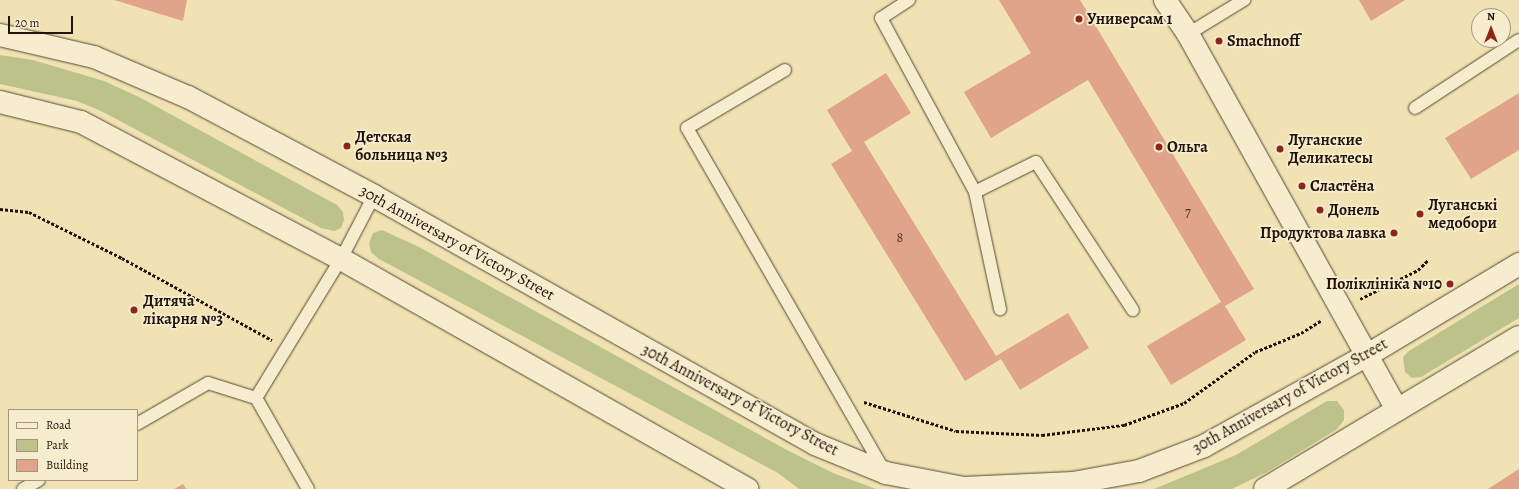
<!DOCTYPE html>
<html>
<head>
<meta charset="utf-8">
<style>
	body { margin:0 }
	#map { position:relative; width:1519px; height:489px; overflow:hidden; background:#f1e2b3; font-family:Alegreya,serif }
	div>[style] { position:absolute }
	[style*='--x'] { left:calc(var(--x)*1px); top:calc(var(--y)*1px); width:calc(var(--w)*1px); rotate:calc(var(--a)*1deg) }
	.green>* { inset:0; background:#bdc28b }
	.building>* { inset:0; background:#dfa48a }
	.path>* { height:2.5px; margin-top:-1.25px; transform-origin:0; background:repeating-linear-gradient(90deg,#23140b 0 3px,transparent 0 5px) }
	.roads { filter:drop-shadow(0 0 1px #564835) drop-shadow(0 0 1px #564835) }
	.service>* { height:12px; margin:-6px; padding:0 6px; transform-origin:6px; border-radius:6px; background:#f6ecce }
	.minor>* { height:22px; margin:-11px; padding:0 11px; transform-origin:11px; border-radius:11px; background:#f6ecce }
	.tertiary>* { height:22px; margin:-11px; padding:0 11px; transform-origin:11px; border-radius:11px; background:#f6ecce }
	.dots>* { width:11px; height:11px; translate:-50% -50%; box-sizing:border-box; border:2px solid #f6ecce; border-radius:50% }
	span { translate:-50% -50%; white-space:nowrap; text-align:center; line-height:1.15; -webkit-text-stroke:3.5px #f6ecce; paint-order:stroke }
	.number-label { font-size:14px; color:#52382b }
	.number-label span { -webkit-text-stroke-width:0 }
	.poi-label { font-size:16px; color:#23140b; font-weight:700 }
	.left { translate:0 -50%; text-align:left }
	.right { translate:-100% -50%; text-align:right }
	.street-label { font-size:16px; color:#23140b }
	.legend { position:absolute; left:8px; top:409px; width:130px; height:72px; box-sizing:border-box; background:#f6ecce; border:1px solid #a29680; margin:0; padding:5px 7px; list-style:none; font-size:12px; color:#23140b }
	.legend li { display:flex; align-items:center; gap:8px; height:20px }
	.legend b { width:20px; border:1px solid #a29680 }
	.north { position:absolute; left:1471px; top:8px; width:40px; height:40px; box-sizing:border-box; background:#f6ecce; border:1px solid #a29680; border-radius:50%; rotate:0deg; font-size:11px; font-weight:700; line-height:16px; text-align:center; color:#23140b }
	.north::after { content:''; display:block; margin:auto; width:14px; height:18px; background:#8f2418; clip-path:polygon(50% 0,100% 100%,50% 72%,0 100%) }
	.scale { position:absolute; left:8px; top:16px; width:65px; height:18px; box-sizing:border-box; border:2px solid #23140b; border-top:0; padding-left:5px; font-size:12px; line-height:14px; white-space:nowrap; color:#23140b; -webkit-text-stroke:3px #f6ecce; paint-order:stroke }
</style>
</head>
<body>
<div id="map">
	<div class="green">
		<i style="clip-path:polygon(0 55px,33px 60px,104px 81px,139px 97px,337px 205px,343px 212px,344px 220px,341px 228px,334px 231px,321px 228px,101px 111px,77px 101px,0 84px)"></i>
		<i style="clip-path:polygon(382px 230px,419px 247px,787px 450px,833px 473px,876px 489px,799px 489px,778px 473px,379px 259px,371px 252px,369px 243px,373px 233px)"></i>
		<i style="clip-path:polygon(1519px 284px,1519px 318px,1421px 377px,1412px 378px,1405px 372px,1403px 357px,1409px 351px)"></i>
		<i style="clip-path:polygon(1327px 401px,1337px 401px,1344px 410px,1344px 420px,1337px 429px,1267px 472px,1232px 489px,1154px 489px,1236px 455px)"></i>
	</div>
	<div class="building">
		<i style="clip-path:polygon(114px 0,187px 0,183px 21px)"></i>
		<i style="clip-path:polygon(999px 0,1080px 0,1254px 289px,1225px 306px,1246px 340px,1171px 385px,1147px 346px,1221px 302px,1088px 80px,991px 138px,964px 92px,1031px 53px)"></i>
		<i style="clip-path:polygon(1359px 0,1405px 0,1371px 21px)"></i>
		<i style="clip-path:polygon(886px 73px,911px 113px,864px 142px,996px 356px,1068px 313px,1089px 348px,1020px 390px,1001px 359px,965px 381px,831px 164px,852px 151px,827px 110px)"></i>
		<i style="clip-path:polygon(1519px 93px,1519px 150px,1471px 179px,1445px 138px)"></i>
		<i style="clip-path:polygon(1519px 469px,1519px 489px,1488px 489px)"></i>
		<i style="clip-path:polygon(183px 484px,186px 489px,174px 489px)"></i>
	</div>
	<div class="path">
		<i style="--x:0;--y:209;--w:29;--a:6"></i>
		<i style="--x:29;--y:212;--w:104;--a:26.3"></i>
		<i style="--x:122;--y:258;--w:171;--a:28.7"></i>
		<i style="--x:1360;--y:299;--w:65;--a:-26.6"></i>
		<i style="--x:1418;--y:270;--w:14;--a:-45"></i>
		<i style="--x:864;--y:402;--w:96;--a:17.5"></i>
		<i style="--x:956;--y:431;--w:86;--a:2.7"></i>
		<i style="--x:1042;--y:435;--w:83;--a:-7"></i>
		<i style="--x:1124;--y:425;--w:64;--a:-20.1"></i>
		<i style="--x:1184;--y:403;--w:87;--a:-35.7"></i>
		<i style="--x:1255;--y:352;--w:50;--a:-22.4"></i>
		<i style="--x:1301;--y:333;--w:25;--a:-32"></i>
	</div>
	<div class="roads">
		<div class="service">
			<i style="--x:909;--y:0;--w:33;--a:147"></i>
			<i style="--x:881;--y:18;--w:198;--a:61.6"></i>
			<i style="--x:975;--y:192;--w:68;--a:-26.2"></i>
			<i style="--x:1036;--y:162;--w:177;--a:56.8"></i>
			<i style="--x:1188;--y:34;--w:66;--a:-31.3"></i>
			<i style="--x:785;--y:70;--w:114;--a:149.4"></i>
			<i style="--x:687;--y:128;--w:395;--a:60.1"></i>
			<i style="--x:1415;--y:108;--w:124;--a:-33.2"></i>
			<i style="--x:975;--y:192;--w:120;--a:77.9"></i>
			<i style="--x:137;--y:424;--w:82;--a:-30"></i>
			<i style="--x:208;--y:383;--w:50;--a:17.4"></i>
			<i style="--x:23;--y:489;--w:18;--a:-29"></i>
			<i style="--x:308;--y:489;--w:105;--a:-119.7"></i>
			<i style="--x:256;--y:398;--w:163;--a:-58.6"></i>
			<i style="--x:341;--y:259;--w:71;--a:-62.4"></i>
		</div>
		<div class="minor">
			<i style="--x:1165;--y:0;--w:41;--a:55.9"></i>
			<i style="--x:1188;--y:34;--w:430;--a:60.9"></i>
		</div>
		<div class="tertiary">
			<i style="--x:0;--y:35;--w:97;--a:13.2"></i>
			<i style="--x:94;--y:57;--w:102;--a:23.1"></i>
			<i style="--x:188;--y:97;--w:211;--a:28"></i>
			<i style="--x:374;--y:196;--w:506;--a:29.35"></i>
			<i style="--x:815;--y:444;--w:77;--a:22.2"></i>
			<i style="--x:886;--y:473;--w:79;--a:10.9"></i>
			<i style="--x:964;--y:488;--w:109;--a:-2.6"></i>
			<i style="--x:1073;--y:483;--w:67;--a:-10.3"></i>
			<i style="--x:1139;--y:471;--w:70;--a:-21"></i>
			<i style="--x:1204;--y:446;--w:185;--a:-29.1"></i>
			<i style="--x:1366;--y:356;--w:179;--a:-31"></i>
			<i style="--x:0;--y:102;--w:83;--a:13.9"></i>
			<i style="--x:81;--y:122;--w:294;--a:27.8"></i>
			<i style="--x:341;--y:259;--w:467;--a:29.5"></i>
			<i style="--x:1265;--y:489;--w:296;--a:-30.9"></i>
		</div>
	</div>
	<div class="dots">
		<i style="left:1079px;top:19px;background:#8f2418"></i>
		<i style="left:1219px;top:41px;background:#8f2418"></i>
		<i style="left:347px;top:146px;background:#8f2418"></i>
		<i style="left:1159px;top:147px;background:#8f2418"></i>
		<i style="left:1280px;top:149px;background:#8f2418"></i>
		<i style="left:1302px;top:186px;background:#8f2418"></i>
		<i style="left:1320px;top:210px;background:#8f2418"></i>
		<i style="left:1420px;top:214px;background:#8f2418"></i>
		<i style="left:1394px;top:233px;background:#8f2418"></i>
		<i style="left:1450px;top:284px;background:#8f2418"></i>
		<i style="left:134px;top:310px;background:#8f2418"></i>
	</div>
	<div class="number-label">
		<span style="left:1188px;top:213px">7</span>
		<span style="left:900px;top:238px">8</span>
	</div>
	<div class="poi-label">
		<span class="left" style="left:1087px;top:19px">Универсам 1</span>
		<span class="left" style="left:1227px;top:41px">Smachnoff</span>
		<span class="left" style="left:355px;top:146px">Детская<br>больница №3</span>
		<span class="left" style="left:1288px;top:149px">Луганские<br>Деликатесы</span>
		<span class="left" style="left:1167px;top:147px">Ольга</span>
		<span class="left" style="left:1310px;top:186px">Сластёна</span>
		<span class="left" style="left:1428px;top:214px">Луганські<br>медобори</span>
		<span class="left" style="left:1328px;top:210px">Донель</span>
		<span class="right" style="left:1386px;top:233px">Продуктова лавка</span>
		<span class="right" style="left:1442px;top:284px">Поліклініка №10</span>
		<span class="left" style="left:143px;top:310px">Дитяча<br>лікарня №3</span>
	</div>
	<div class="street-label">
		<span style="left:457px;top:243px;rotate:29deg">30th Anniversary of Victory Street</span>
		<span style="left:1290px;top:396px;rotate:-29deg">30th Anniversary of Victory Street</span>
		<span style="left:740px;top:400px;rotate:28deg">30th Anniversary of Victory Street</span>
	</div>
	<ul class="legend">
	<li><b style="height:5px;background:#f6ecce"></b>Road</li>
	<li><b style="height:11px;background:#bdc28b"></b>Park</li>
	<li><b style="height:11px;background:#dfa48a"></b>Building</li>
	</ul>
	<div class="north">N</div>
	<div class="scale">20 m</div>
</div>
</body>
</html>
